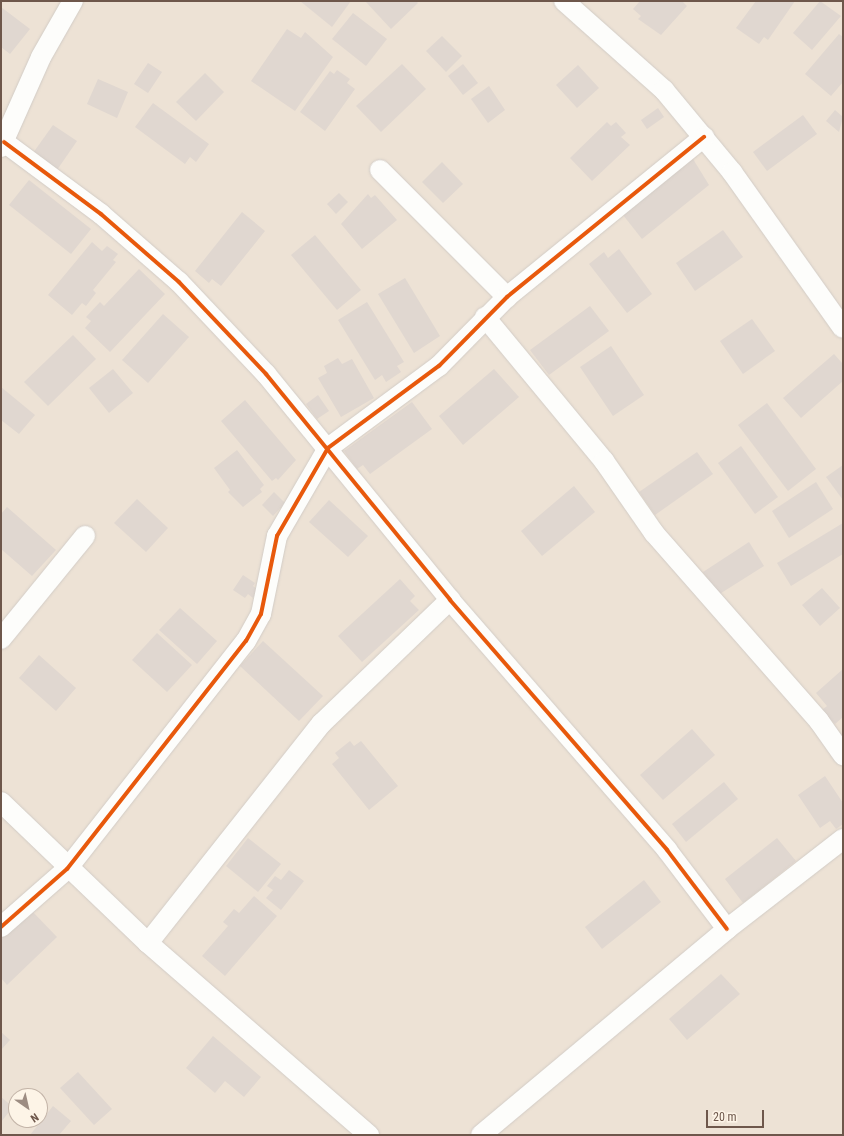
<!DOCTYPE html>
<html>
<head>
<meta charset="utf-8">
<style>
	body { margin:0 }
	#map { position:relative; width:844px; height:1136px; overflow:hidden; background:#f4efe7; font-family:"Roboto Condensed",sans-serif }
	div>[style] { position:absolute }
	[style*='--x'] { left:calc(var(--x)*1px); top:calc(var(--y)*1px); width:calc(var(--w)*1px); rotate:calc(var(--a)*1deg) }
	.residential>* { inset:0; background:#ede2d5 }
	.building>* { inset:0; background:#e0d7d0 }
	.roads { filter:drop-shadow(0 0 1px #d2ccc6) drop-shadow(0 0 1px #d2ccc6) }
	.minor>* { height:20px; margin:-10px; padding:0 10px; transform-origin:10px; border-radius:10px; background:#fdfdfb }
	.cycleway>* { height:4px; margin:-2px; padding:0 2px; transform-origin:2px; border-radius:2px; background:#e8590c }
	span { translate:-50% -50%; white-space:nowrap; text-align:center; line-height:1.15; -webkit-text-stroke:4px #fdf4e7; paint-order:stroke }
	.frame { position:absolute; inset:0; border:2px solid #6e574b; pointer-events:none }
	.north { position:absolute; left:8px; top:1088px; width:40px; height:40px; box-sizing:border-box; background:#fdf4e7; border:1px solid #c4b5a9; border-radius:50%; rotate:146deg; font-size:11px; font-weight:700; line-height:16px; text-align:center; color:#6e574b }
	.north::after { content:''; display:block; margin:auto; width:14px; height:18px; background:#9d8c82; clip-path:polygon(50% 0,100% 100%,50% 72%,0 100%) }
	.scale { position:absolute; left:706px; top:1110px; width:58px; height:18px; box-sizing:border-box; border:2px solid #6e574b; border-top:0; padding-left:5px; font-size:12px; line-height:14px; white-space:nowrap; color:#6e574b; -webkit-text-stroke:3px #fdf4e7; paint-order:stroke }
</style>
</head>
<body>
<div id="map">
	<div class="residential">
		<i style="clip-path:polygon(evenodd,1px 1px,843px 1px,843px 1135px,1px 1135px,1px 1px,16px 1096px,40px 1096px,40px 1120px,16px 1120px,16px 1096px)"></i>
	</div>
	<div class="building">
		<i style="clip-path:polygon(300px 1px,351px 1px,332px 27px)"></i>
		<i style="clip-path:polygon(365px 1px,416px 1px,418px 3px,391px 29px)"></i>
		<i style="clip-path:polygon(640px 1px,682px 1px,687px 6px,661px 35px,638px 19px,641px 16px,633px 9px)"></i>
		<i style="clip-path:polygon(756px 1px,795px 1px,768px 40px,764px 37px,759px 44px,736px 28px)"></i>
		<i style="clip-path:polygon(820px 1px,841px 16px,812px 50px,793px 33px)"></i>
		<i style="clip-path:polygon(1px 7px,30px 29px,10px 54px,1px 47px)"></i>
		<i style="clip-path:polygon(353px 13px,387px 39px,366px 66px,332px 39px)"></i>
		<i style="clip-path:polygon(287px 29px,301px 38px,305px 32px,333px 57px,295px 111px,251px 81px)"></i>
		<i style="clip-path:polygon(839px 34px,843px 37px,843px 82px,831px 96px,805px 74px)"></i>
		<i style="clip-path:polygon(442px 36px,462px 56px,446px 72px,426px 51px)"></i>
		<i style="clip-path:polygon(148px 63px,162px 72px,148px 93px,134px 84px)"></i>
		<i style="clip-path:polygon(402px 64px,426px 89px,381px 132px,356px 106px)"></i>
		<i style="clip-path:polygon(463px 64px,478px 83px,463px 95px,448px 76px)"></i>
		<i style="clip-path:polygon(578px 65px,599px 88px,577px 108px,556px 85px)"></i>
		<i style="clip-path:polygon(337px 70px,350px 79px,347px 83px,355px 89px,325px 131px,300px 112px,330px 71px,334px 74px)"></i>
		<i style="clip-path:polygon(205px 73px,224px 92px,196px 121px,176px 102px)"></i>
		<i style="clip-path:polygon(98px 79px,128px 92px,117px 118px,87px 104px)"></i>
		<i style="clip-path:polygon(489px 86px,505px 110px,488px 123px,471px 99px)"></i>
		<i style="clip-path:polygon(153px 103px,209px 144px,196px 162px,190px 157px,185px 164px,135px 127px)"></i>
		<i style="clip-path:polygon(658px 108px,664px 117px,647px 129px,641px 120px)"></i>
		<i style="clip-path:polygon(835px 110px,843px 117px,839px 132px,826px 121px)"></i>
		<i style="clip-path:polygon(803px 115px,817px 134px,767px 171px,753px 152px)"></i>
		<i style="clip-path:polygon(607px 122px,611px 126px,616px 122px,626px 133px,621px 137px,630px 145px,592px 181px,570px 158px)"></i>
		<i style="clip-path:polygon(53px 125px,77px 141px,57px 170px,33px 153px)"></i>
		<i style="clip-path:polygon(693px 159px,709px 185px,642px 239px,623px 215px)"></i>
		<i style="clip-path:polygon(442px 162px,463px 184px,443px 203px,422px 182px)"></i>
		<i style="clip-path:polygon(29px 180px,91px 229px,71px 254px,9px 205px)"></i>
		<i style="clip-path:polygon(339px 193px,348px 202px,336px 214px,327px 204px)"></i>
		<i style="clip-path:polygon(368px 194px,371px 198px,375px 195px,397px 220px,362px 249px,341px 224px)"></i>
		<i style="clip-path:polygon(242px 212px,265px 231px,221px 286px,212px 279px,209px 283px,195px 271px)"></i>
		<i style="clip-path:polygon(723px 230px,743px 257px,695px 291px,676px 263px)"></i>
		<i style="clip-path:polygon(315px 235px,361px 290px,337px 310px,291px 255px)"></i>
		<i style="clip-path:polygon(92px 242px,102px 251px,107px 246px,118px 254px,113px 260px,116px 262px,93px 290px,96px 293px,86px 306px,82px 303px,72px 315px,48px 295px)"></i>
		<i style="clip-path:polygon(619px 249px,652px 294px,627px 313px,589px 264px,604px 252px,608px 258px)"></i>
		<i style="clip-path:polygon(139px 269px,165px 294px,110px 352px,85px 328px,91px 321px,86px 317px,100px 302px,104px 306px)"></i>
		<i style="clip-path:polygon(405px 278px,440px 336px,414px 353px,378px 294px)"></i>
		<i style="clip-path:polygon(367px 302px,404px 362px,397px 366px,401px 372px,386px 382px,382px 375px,375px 380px,338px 320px)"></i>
		<i style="clip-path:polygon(590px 306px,609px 331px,549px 375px,530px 350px)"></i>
		<i style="clip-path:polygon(163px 314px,189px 337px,148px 383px,122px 360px)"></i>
		<i style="clip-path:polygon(752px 319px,775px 351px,743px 374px,720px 341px)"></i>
		<i style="clip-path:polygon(73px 335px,96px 359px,48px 406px,24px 382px)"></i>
		<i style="clip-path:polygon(611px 346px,644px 395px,613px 416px,580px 367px)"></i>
		<i style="clip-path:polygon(834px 354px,843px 364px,843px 381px,801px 418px,783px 398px)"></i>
		<i style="clip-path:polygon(338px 358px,342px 364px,352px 359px,374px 398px,341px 417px,318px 378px,327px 373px,324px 366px)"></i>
		<i style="clip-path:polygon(113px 369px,133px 393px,109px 413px,89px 388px)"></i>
		<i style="clip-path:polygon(494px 369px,519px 397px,463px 445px,439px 416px)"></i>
		<i style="clip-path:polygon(1px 387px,35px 415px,19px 434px,1px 420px)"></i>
		<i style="clip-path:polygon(318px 395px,329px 411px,317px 419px,306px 404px)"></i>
		<i style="clip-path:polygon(245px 400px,296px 460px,278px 480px,276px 478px,272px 481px,221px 421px)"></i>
		<i style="clip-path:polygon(412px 402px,432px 429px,370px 474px,363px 465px,357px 469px,344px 451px)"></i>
		<i style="clip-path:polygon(767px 403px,816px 469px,788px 491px,738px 425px)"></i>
		<i style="clip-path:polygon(741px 446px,778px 497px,755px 514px,718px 463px)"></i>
		<i style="clip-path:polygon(237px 450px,264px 485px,260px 489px,262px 492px,243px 507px,228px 492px,230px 490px,214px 468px)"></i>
		<i style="clip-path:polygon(697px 452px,713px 474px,655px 515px,639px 492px)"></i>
		<i style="clip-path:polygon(843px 465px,843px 500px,826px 477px)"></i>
		<i style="clip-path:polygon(816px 482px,833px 509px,789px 538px,772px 511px)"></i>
		<i style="clip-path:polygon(574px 486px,595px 512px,542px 556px,521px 531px)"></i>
		<i style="clip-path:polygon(274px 492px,285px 503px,273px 516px,262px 505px)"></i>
		<i style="clip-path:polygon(137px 499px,168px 528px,146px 552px,114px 523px)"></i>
		<i style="clip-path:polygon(329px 500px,368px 536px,348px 557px,309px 522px)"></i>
		<i style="clip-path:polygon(7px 507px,56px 550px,32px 576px,1px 549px,1px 514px)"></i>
		<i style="clip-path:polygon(843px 523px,843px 554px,791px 586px,777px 563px)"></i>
		<i style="clip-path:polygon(749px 542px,764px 566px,718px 595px,703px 572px)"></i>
		<i style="clip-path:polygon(243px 575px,255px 583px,253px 586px,258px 590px,253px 598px,248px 594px,245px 598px,233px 590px)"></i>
		<i style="clip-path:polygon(400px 579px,415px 596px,410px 601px,419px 610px,362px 662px,338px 636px)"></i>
		<i style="clip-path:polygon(822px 588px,840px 608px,820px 626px,802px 605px)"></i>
		<i style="clip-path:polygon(180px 608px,217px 641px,197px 664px,159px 630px)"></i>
		<i style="clip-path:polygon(157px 633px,192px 665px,167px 692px,132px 660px)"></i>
		<i style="clip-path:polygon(263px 641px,323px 696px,299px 721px,240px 666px)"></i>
		<i style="clip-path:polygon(39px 655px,76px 688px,56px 711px,19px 678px)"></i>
		<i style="clip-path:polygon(843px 669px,843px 717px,835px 724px,822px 710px,827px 706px,816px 693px)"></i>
		<i style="clip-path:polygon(692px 729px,715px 755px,663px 800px,640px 775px)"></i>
		<i style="clip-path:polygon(350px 741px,354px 746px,361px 741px,398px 786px,369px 810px,332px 764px,339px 758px,335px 753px)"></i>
		<i style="clip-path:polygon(825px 776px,843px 803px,843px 824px,836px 829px,830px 821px,820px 828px,798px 795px)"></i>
		<i style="clip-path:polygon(724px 782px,738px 799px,686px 842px,672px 824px)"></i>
		<i style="clip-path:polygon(248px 838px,281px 864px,258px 892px,226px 866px)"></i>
		<i style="clip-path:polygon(777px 838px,796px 861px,743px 903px,725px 879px)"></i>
		<i style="clip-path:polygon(289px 870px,304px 881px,281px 910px,266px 898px,273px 890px,267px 886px,275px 876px,281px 880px)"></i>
		<i style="clip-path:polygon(644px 880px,661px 902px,602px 949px,585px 927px)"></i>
		<i style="clip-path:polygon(254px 896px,277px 916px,225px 976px,202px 956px,228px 926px,223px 922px,234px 909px,239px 913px)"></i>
		<i style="clip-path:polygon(30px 909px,57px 937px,7px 985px,1px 978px,1px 937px)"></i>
		<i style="clip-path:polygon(721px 974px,740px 994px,687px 1040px,669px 1019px)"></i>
		<i style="clip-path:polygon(1px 1032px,10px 1040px,1px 1050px)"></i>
		<i style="clip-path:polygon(213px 1036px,261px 1077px,244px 1097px,225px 1081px,215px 1093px,186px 1068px)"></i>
		<i style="clip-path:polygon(78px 1072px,112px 1109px,94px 1125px,60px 1088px)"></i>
		<i style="clip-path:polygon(1px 1097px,13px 1107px,1px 1122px)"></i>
		<i style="clip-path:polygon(53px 1106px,71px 1121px,59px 1135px,30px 1135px)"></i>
	</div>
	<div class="roads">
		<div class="minor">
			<i style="--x:564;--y:1;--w:134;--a:41.7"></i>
			<i style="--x:664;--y:90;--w:107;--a:50.3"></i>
			<i style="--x:732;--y:172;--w:191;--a:54.6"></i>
			<i style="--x:4;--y:142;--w:121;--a:36.6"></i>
			<i style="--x:101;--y:214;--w:103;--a:41.1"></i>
			<i style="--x:179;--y:282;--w:127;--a:46.6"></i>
			<i style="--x:266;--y:374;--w:291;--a:50.8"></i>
			<i style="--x:450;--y:600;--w:331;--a:49"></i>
			<i style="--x:667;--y:850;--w:99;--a:52.8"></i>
			<i style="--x:1;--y:147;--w:98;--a:-66"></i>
			<i style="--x:41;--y:57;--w:64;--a:-60.3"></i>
			<i style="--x:380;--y:170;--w:180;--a:45"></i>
			<i style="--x:485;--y:317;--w:187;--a:50.4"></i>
			<i style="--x:604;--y:461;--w:88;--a:55.2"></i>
			<i style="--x:654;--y:533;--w:250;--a:48.7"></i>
			<i style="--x:819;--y:721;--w:42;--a:54.8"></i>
			<i style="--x:1;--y:639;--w:133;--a:-50.8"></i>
			<i style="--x:1;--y:802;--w:204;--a:43.8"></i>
			<i style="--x:148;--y:943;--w:293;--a:41"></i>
			<i style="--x:1;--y:927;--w:88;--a:-41.3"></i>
			<i style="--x:67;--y:869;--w:290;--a:-51.9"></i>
			<i style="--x:246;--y:641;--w:31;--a:-61"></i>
			<i style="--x:261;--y:614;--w:80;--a:-78.4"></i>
			<i style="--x:277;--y:536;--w:102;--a:-59.9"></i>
			<i style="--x:328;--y:448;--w:138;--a:-36.5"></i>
			<i style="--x:439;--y:366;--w:97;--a:-45.4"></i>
			<i style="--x:507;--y:297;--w:254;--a:-39.1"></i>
			<i style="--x:148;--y:943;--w:280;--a:-51.7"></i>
			<i style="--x:322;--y:723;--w:178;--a:-43.9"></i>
			<i style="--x:481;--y:1135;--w:321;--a:-39.9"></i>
			<i style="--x:727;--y:929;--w:147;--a:-37.8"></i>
		</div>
	</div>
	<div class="cycleway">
		<i style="--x:4;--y:142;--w:121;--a:36.6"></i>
		<i style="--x:101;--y:214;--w:103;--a:41.1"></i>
		<i style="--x:179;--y:282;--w:127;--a:46.6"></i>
		<i style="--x:266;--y:374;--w:291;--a:50.8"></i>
		<i style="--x:450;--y:600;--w:331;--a:49"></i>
		<i style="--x:667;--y:850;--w:99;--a:52.8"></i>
		<i style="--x:1;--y:927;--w:88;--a:-41.3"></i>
		<i style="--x:67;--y:869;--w:290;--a:-51.9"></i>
		<i style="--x:246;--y:641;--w:31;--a:-61"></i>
		<i style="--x:261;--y:614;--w:80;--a:-78.4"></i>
		<i style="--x:277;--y:536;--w:102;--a:-59.9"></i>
		<i style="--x:328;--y:448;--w:138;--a:-36.5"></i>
		<i style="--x:439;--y:366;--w:97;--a:-45.4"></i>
		<i style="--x:507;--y:297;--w:254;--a:-39.1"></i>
	</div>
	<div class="frame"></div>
	<div class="north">N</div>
	<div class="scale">20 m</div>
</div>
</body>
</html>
